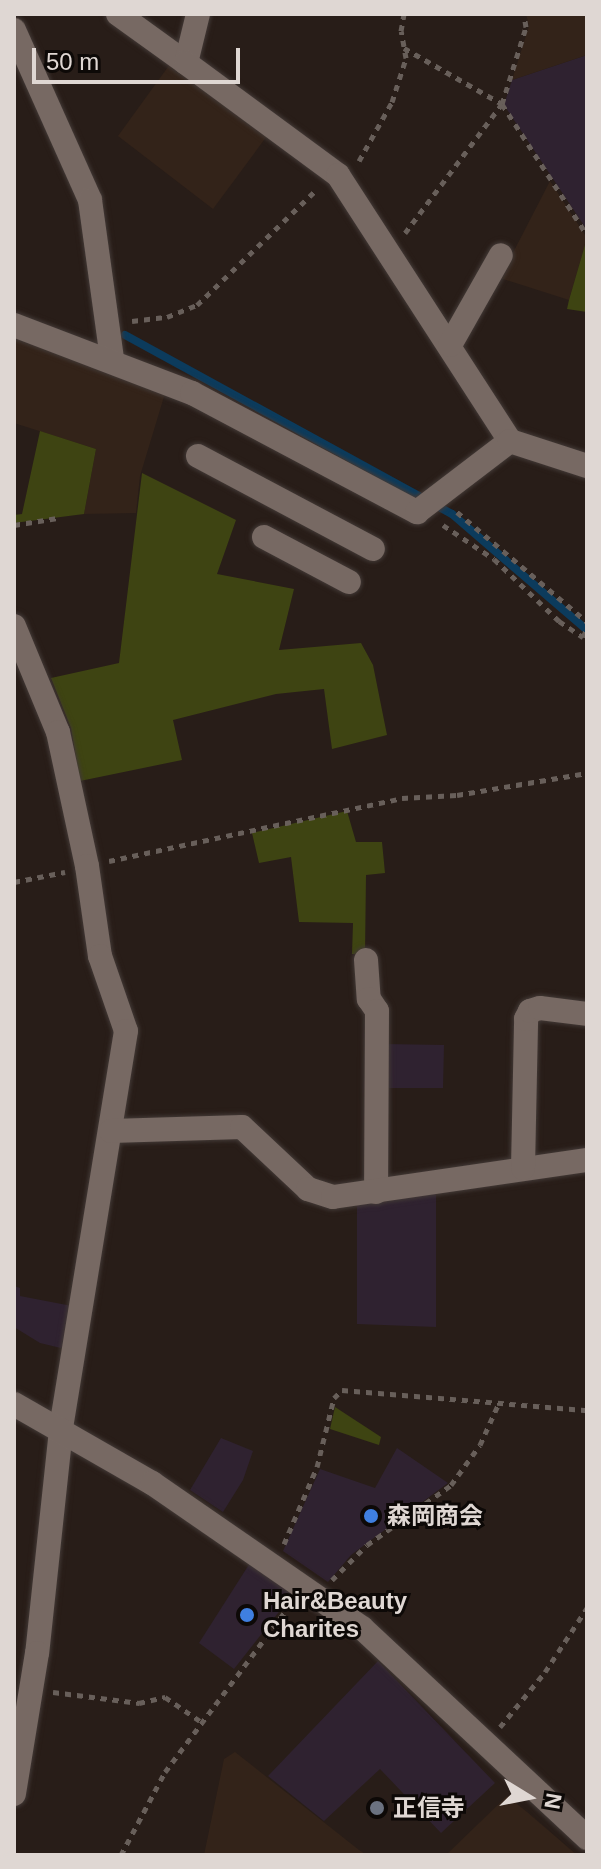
<!DOCTYPE html>
<html>
<head>
<meta charset="utf-8">
<style>
	body { margin:0 }
	#map { position:relative; width:601px; height:1869px; overflow:hidden; background:#281d18; font-family:Helvetica,"Noto Sans JP",sans-serif }
	div>[style] { position:absolute }
	[style*='--x'] { left:calc(var(--x)*1px); top:calc(var(--y)*1px); width:calc(var(--w)*1px); rotate:calc(var(--a)*1deg) }
	.commercial>* { inset:0; background:#2f2230 }
	.industrial>* { inset:0; background:#332319 }
	.green>* { inset:0; background:#3e4412 }
	.stream>* { height:8px; margin:-4px; padding:0 4px; transform-origin:4px; border-radius:4px; background:#0c3b5c }
	.path>* { height:5px; margin-top:-2.5px; transform-origin:0; background:repeating-linear-gradient(90deg,#685f5a 0 6px,transparent 0 12px) }
	.roads { filter:drop-shadow(0 0 2px #423936) drop-shadow(0 0 2px #423936) }
	.minor>* { height:24px; margin:-12px; padding:0 12px; transform-origin:12px; border-radius:12px; background:#776963 }
	.dots>* { width:22px; height:22px; translate:-50% -50%; box-sizing:border-box; border:4px solid #0d0907; border-radius:50% }
	span { translate:-50% -50%; white-space:nowrap; text-align:center; line-height:1.15; -webkit-text-stroke:6px #0d0907; paint-order:stroke }
	.poi-label { font-size:24px; color:#dfd7d3; font-weight:700 }
	.left { translate:0 -50%; text-align:left }
	.frame { position:absolute; inset:0; border:16px solid #dfd7d3; pointer-events:none }
	.north { position:absolute; left:489px; top:1757px; width:80px; height:80px; -webkit-text-stroke:6px #0d0907; paint-order:stroke; rotate:100deg; font-size:22px; font-weight:700; line-height:32px; text-align:center; color:#dfd7d3 }
	.north::after { content:''; display:block; margin:auto; width:28px; height:36px; background:#dfd7d3; clip-path:polygon(50% 0,100% 100%,50% 72%,0 100%) }
	.scale { position:absolute; left:32px; top:48px; width:208px; height:36px; box-sizing:border-box; border:4px solid #dfd7d3; border-top:0; padding-left:10px; font-size:24px; line-height:28px; white-space:nowrap; color:#dfd7d3; -webkit-text-stroke:6px #0d0907; paint-order:stroke }
</style>
</head>
<body>
<div id="map">
	<div class="commercial">
		<i style="clip-path:polygon(587px 55px,587px 230px,504px 105px,512px 80px)"></i>
		<i style="clip-path:polygon(384px 1044px,444px 1045px,443px 1088px,384px 1088px)"></i>
		<i style="clip-path:polygon(436px 1188px,436px 1327px,357px 1324px,357px 1202px)"></i>
		<i style="clip-path:polygon(14px 1286px,20px 1288px,20px 1296px,72px 1306px,65px 1349px,40px 1343px,14px 1327px)"></i>
		<i style="clip-path:polygon(221px 1438px,253px 1451px,243px 1480px,223px 1512px,190px 1490px)"></i>
		<i style="clip-path:polygon(397px 1448px,448px 1483px,351px 1555px,328px 1582px,283px 1551px,320px 1469px,375px 1488px)"></i>
		<i style="clip-path:polygon(250px 1563px,293px 1594px,234px 1669px,199px 1643px)"></i>
		<i style="clip-path:polygon(378px 1661px,495px 1783px,441px 1833px,380px 1769px,324px 1821px,268px 1776px)"></i>
	</div>
	<div class="industrial">
		<i style="clip-path:polygon(526px 14px,587px 14px,587px 55px,512px 80px,529px 26px)"></i>
		<i style="clip-path:polygon(173px 60px,270px 132px,213px 209px,118px 136px)"></i>
		<i style="clip-path:polygon(550px 181px,587px 238px,569px 300px,500px 278px)"></i>
		<i style="clip-path:polygon(14px 336px,166px 390px,140px 476px,136px 513px,84px 514px,96px 449px,14px 423px)"></i>
		<i style="clip-path:polygon(235px 1752px,359px 1850px,367px 1855px,204px 1855px,224px 1759px)"></i>
		<i style="clip-path:polygon(507px 1796px,527px 1812px,577px 1855px,446px 1855px)"></i>
	</div>
	<div class="green">
		<i style="clip-path:polygon(587px 238px,587px 312px,567px 309px,569px 300px)"></i>
		<i style="clip-path:polygon(40px 431px,96px 449px,84px 514px,14px 523px,14px 515px,22px 514px)"></i>
		<i style="clip-path:polygon(142px 473px,236px 520px,217px 574px,294px 589px,279px 650px,361px 643px,373px 665px,387px 735px,332px 749px,324px 689px,276px 694px,173px 720px,182px 760px,80px 781px,71px 728px,51px 678px,119px 663px)"></i>
		<i style="clip-path:polygon(347px 811px,356px 842px,382px 842px,385px 873px,366px 875px,365px 954px,352px 954px,353px 923px,299px 922px,291px 857px,259px 863px,252px 833px)"></i>
		<i style="clip-path:polygon(335px 1407px,381px 1437px,379px 1445px,330px 1429px)"></i>
	</div>
	<div class="stream">
		<i style="--x:125;--y:335;--w:373;--a:28.7"></i>
		<i style="--x:452;--y:514;--w:178;--a:40.7"></i>
	</div>
	<div class="path">
		<i style="--x:404;--y:48;--w:113;--a:29.7"></i>
		<i style="--x:502;--y:104;--w:156;--a:57"></i>
		<i style="--x:359;--y:161;--w:68;--a:-60.8"></i>
		<i style="--x:392;--y:102;--w:46;--a:-72.3"></i>
		<i style="--x:406;--y:58;--w:27;--a:-100"></i>
		<i style="--x:401;--y:31;--w:17;--a:-80"></i>
		<i style="--x:405;--y:233;--w:161;--a:-53.1"></i>
		<i style="--x:502;--y:104;--w:81;--a:-72.7"></i>
		<i style="--x:526;--y:27;--w:13;--a:-99"></i>
		<i style="--x:132;--y:321;--w:35;--a:-7"></i>
		<i style="--x:167;--y:317;--w:32;--a:-22"></i>
		<i style="--x:197;--y:305;--w:165;--a:-44"></i>
		<i style="--x:457;--y:512;--w:170;--a:40.2"></i>
		<i style="--x:14;--y:525;--w:44;--a:-9.2"></i>
		<i style="--x:443;--y:525;--w:61;--a:33.7"></i>
		<i style="--x:494;--y:559;--w:90;--a:43.6"></i>
		<i style="--x:559;--y:621;--w:29;--a:34"></i>
		<i style="--x:583;--y:637;--w:9;--a:-63"></i>
		<i style="--x:109;--y:861;--w:300;--a:-12.1"></i>
		<i style="--x:402;--y:798;--w:55;--a:-3.1"></i>
		<i style="--x:457;--y:795;--w:132;--a:-9.6"></i>
		<i style="--x:14;--y:882;--w:52;--a:-11.1"></i>
		<i style="--x:284;--y:1544;--w:84;--a:-66.8"></i>
		<i style="--x:317;--y:1467;--w:71;--a:-76.2"></i>
		<i style="--x:334;--y:1398;--w:11;--a:-45"></i>
		<i style="--x:342;--y:1390;--w:246;--a:4.7"></i>
		<i style="--x:332;--y:1580;--w:49;--a:-45"></i>
		<i style="--x:367;--y:1545;--w:103;--a:-35.5"></i>
		<i style="--x:451;--y:1485;--w:49;--a:-54.1"></i>
		<i style="--x:480;--y:1445;--w:46;--a:-65.7"></i>
		<i style="--x:53;--y:1692;--w:87;--a:7.3"></i>
		<i style="--x:139;--y:1703;--w:27;--a:-13"></i>
		<i style="--x:165;--y:1697;--w:42;--a:34.4"></i>
		<i style="--x:500;--y:1727;--w:71;--a:-50.7"></i>
		<i style="--x:545;--y:1672;--w:77;--a:-56.7"></i>
		<i style="--x:121;--y:1855;--w:94;--a:-62.1"></i>
		<i style="--x:165;--y:1772;--w:209;--a:-53.2"></i>
	</div>
	<div class="roads">
		<div class="minor">
			<i style="--x:118;--y:14;--w:84;--a:35.8"></i>
			<i style="--x:198;--y:14;--w:50;--a:103.8"></i>
			<i style="--x:186;--y:63;--w:189;--a:36.4"></i>
			<i style="--x:338;--y:175;--w:317;--a:57.1"></i>
			<i style="--x:14;--y:30;--w:186;--a:65.9"></i>
			<i style="--x:90;--y:200;--w:160;--a:82.1"></i>
			<i style="--x:14;--y:325;--w:191;--a:20.9"></i>
			<i style="--x:192;--y:393;--w:255;--a:27.9"></i>
			<i style="--x:417;--y:512;--w:117;--a:-37.4"></i>
			<i style="--x:510;--y:441;--w:81;--a:18"></i>
			<i style="--x:450;--y:345;--w:103;--a:-60.5"></i>
			<i style="--x:198;--y:456;--w:198;--a:28"></i>
			<i style="--x:264;--y:537;--w:96;--a:27.9"></i>
			<i style="--x:14;--y:626;--w:115;--a:67.5"></i>
			<i style="--x:58;--y:732;--w:137;--a:77.8"></i>
			<i style="--x:87;--y:866;--w:91;--a:81.8"></i>
			<i style="--x:100;--y:956;--w:79;--a:70.9"></i>
			<i style="--x:126;--y:1031;--w:404;--a:99.3"></i>
			<i style="--x:61;--y:1430;--w:224;--a:96.1"></i>
			<i style="--x:37;--y:1653;--w:143;--a:99.3"></i>
			<i style="--x:366;--y:960;--w:39;--a:86"></i>
			<i style="--x:369;--y:999;--w:14;--a:56"></i>
			<i style="--x:377;--y:1011;--w:181;--a:90.3"></i>
			<i style="--x:111;--y:1131;--w:131;--a:-1.7"></i>
			<i style="--x:242;--y:1127;--w:91;--a:43.2"></i>
			<i style="--x:308;--y:1189;--w:26;--a:18"></i>
			<i style="--x:333;--y:1197;--w:257;--a:-8.3"></i>
			<i style="--x:523;--y:1168;--w:149;--a:-88.8"></i>
			<i style="--x:526;--y:1019;--w:9;--a:-63"></i>
			<i style="--x:530;--y:1011;--w:10;--a:-17"></i>
			<i style="--x:540;--y:1008;--w:47;--a:7.3"></i>
			<i style="--x:14;--y:1404;--w:159;--a:29.8"></i>
			<i style="--x:152;--y:1483;--w:255;--a:34.6"></i>
			<i style="--x:362;--y:1628;--w:308;--a:43"></i>
		</div>
	</div>
	<div class="dots">
		<i style="left:371px;top:1516px;background:#3f7fe0"></i>
		<i style="left:247px;top:1615px;background:#3f7fe0"></i>
		<i style="left:377px;top:1808px;background:#6b7280"></i>
	</div>
	<div class="poi-label">
		<span class="left" style="left:387px;top:1516px">森岡商会</span>
		<span class="left" style="left:263px;top:1615px">Hair&amp;Beauty<br>Charites</span>
		<span class="left" style="left:393px;top:1808px">正信寺</span>
	</div>
	<div class="frame"></div>
	<div class="north">N</div>
	<div class="scale">50 m</div>
</div>
</body>
</html>
